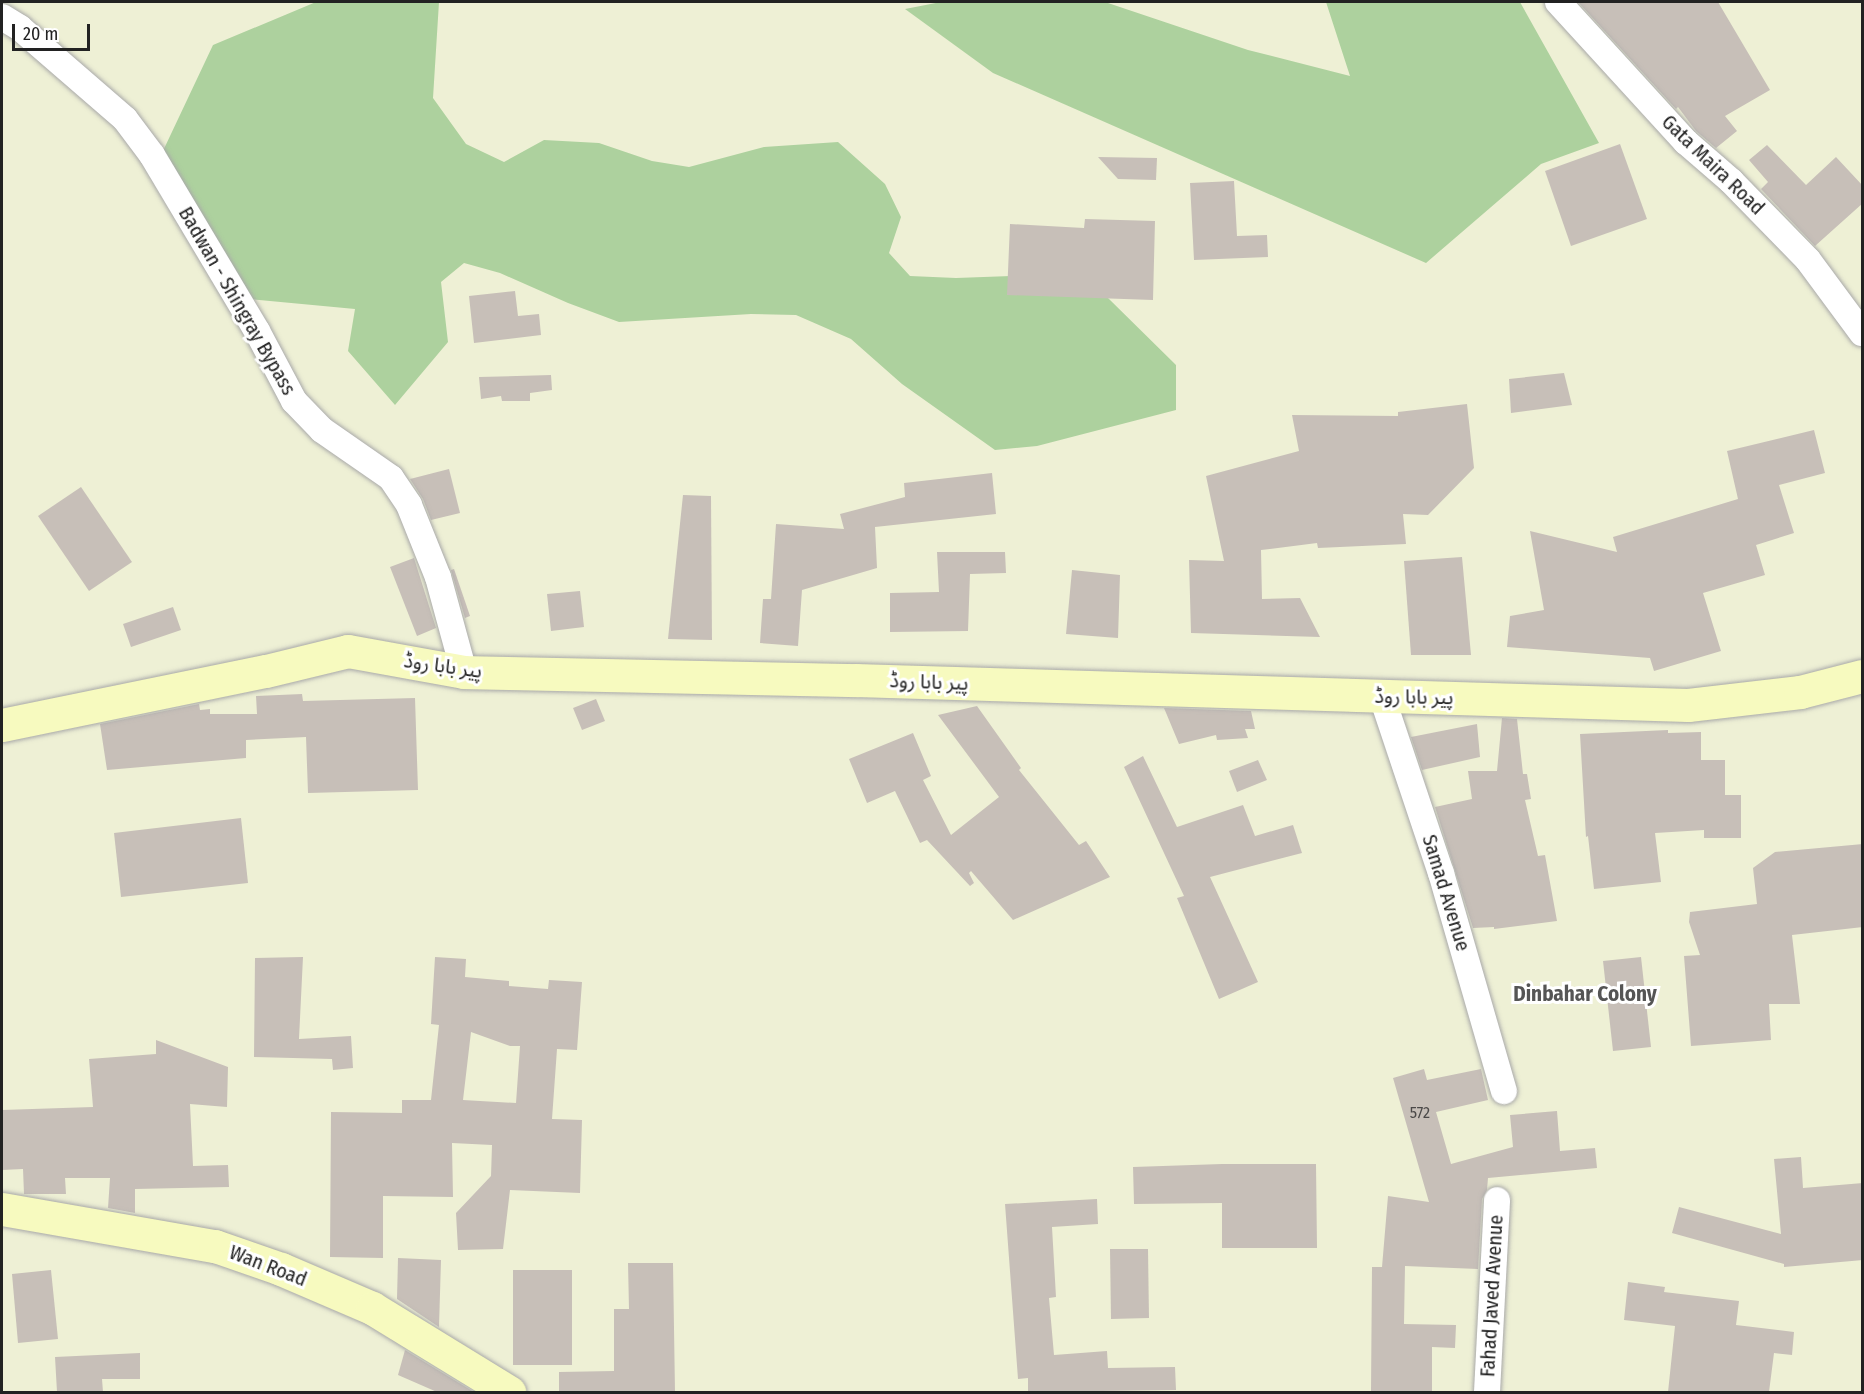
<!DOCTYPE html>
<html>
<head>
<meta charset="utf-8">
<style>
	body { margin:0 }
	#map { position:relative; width:1864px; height:1394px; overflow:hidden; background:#f2efe9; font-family:"Fira Sans Condensed","Noto Sans Arabic",sans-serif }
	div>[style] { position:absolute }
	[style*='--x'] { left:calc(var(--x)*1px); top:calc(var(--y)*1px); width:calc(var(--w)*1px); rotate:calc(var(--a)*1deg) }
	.farmland>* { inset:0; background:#eef0d5 }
	.forest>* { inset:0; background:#add19e }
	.building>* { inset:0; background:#c7bfb8 }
	.roads { filter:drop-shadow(0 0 2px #a9a9a9) drop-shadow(0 0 2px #a9a9a9) }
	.street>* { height:26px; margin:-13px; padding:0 13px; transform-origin:13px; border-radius:13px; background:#fff }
	.secondary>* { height:33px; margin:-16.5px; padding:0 16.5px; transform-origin:16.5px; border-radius:16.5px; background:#f7fabf }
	span { translate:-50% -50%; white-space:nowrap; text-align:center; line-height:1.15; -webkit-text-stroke:6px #fff; paint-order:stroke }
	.number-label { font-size:16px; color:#4b4948 }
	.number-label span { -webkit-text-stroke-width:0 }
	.street-label { font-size:20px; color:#222 }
	.neighbourhood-label { font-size:21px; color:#555; font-weight:700 }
	.frame { position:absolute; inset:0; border:3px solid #222; pointer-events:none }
	.scale { position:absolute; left:12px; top:24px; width:78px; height:27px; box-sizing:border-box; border:3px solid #222; border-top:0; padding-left:8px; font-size:18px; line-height:21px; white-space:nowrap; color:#222; -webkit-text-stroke:4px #fff; paint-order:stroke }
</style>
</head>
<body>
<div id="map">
	<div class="farmland">
		<i style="clip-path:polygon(2px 2px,1862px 2px,1862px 1392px,2px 1392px)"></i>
	</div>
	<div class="forest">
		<i style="clip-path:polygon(316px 2px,439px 2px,433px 98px,466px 144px,504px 162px,544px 140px,599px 143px,652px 161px,689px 167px,764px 147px,838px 142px,885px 184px,901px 217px,889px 253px,910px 276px,956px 278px,1061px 274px,1108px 298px,1176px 365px,1176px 410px,1037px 446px,995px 450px,902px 384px,851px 339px,796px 315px,751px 314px,619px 322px,568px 303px,500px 273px,464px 263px,441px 282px,448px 342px,395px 405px,348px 351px,355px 309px,250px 299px,162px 153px,213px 45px)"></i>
		<i style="clip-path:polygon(941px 2px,1105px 2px,1248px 50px,1350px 76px,1326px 2px,1520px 2px,1599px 143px,1541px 164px,1426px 263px,993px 73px,905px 9px)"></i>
	</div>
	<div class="building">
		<i style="clip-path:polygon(1578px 2px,1718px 2px,1770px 90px,1725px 116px,1737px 131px,1716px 148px,1696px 131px,1678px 107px,1676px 109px)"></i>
		<i style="clip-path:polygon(1620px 144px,1647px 219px,1571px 246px,1545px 171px)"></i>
		<i style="clip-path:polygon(1767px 145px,1806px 185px,1836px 157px,1863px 186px,1863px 203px,1815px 246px,1761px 189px,1768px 182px,1749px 160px)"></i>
		<i style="clip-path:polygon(1098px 157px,1157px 158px,1156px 180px,1118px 179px)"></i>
		<i style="clip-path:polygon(1234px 181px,1237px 236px,1267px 235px,1268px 257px,1194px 260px,1190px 183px)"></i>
		<i style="clip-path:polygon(1085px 219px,1155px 221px,1153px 300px,1007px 295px,1010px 224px,1084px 228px)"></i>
		<i style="clip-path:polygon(515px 291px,518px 316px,539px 314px,541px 335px,474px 343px,469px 296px)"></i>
		<i style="clip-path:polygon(1564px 373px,1572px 405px,1511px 413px,1509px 379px)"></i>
		<i style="clip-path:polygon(551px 375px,552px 390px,530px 393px,530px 401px,502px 401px,501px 396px,481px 399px,479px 377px)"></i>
		<i style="clip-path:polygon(1467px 404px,1474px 468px,1428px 515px,1403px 514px,1406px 544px,1318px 548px,1317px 543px,1261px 550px,1262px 599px,1300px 598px,1320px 637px,1191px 633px,1189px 560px,1224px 561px,1206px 476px,1299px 451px,1292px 415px,1398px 416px,1398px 412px)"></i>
		<i style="clip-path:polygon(1814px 430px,1825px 473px,1779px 485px,1794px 533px,1756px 545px,1765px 575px,1703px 593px,1721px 651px,1654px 671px,1650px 658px,1507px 647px,1510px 616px,1544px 610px,1530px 531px,1617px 552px,1613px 537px,1738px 499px,1727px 451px)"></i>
		<i style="clip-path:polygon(449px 469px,460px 513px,431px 520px,423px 499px,410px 479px)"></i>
		<i style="clip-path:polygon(992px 473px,996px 514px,875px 527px,877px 568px,802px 590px,798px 646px,760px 643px,763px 599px,771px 599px,776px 524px,844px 529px,840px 514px,905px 497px,904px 483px)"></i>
		<i style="clip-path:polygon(81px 487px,132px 562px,89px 591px,38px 516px)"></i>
		<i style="clip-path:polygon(683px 495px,711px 496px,712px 640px,668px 639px)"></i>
		<i style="clip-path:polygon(937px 552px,1005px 552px,1006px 573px,970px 574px,968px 631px,890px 632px,890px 593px,939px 592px)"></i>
		<i style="clip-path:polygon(1462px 557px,1471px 655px,1411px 655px,1404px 561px)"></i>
		<i style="clip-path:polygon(414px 558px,436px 628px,417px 636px,390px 567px)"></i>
		<i style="clip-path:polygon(454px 569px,470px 616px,465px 618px,451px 570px)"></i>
		<i style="clip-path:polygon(1072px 570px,1120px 575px,1118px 638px,1066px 634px)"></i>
		<i style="clip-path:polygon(580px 591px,584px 627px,551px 631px,547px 594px)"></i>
		<i style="clip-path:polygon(173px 607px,181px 630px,131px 647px,123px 624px)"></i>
		<i style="clip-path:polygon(302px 694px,303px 701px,415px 698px,418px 790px,308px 793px,306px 737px,246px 740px,246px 758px,107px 770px,100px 724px,199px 704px,200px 710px,210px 709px,210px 714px,257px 714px,256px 696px)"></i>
		<i style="clip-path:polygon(596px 699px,605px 721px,582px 730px,573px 708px)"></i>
		<i style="clip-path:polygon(977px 706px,1021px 768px,1019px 770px,1079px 845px,1086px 841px,1110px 877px,1013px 920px,971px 871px,969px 873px,974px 883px,970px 886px,927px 840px,920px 843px,895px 791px,867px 803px,849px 759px,913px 733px,931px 776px,923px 780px,951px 835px,999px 797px,938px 715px)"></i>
		<i style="clip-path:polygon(1164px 708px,1251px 711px,1255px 729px,1245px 729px,1248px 738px,1217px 740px,1216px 735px,1179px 744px)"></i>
		<i style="clip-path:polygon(1502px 718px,1517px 719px,1523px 774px,1527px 774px,1531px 799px,1525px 800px,1538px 856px,1545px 855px,1557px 921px,1494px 929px,1494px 927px,1473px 928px,1435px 807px,1472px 799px,1468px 771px,1497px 771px)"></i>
		<i style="clip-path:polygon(1477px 724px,1480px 757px,1422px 770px,1411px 737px)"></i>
		<i style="clip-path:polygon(1668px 730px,1668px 733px,1701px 732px,1701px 760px,1725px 760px,1725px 795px,1741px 795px,1741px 838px,1704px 838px,1704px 830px,1655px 833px,1661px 882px,1594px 889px,1588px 836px,1586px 837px,1580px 734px)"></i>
		<i style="clip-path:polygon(1143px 756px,1177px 827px,1243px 805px,1255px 836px,1293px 825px,1302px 853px,1210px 877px,1258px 982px,1219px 999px,1177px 898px,1184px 896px,1124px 767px)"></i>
		<i style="clip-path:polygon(1258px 760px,1267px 780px,1237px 792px,1229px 771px)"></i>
		<i style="clip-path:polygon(241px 818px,248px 883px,121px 897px,114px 833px)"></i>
		<i style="clip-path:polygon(1863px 844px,1863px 927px,1792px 935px,1800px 1004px,1769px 1004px,1771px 1040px,1691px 1046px,1684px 956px,1700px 955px,1689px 922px,1690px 912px,1757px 904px,1753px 868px,1775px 852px)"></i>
		<i style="clip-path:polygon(303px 957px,299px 1039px,351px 1036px,353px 1068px,333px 1070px,332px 1059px,254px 1057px,255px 958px)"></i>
		<i style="clip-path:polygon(evenodd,435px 957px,466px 959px,465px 977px,509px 981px,509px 986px,548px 989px,549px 980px,582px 982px,577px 1050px,557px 1049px,552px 1119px,582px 1120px,580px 1193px,510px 1190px,503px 1249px,458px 1250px,456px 1213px,491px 1176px,492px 1145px,452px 1143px,453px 1197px,383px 1196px,383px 1258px,330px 1257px,331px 1112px,402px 1113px,402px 1100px,431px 1100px,439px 1025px,431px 1024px,435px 957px,471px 1032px,510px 1046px,520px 1046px,516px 1103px,463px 1100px,471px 1032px)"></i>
		<i style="clip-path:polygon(1641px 957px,1651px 1047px,1613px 1051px,1603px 961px)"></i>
		<i style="clip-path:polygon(156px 1040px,228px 1067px,227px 1107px,190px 1104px,193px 1166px,228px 1165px,229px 1187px,135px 1189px,135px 1213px,108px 1208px,110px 1178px,65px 1178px,66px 1194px,24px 1194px,23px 1169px,2px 1170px,2px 1110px,93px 1107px,89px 1059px,156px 1054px)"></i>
		<i style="clip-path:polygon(1424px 1069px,1427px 1080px,1481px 1069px,1488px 1100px,1436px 1112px,1451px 1164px,1513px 1147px,1510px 1115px,1557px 1111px,1560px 1151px,1595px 1148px,1597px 1168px,1488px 1178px,1487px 1190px,1482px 1199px,1478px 1269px,1405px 1266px,1404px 1324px,1456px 1325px,1455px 1348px,1432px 1347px,1432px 1392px,1371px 1392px,1372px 1267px,1382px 1267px,1388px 1196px,1429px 1202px,1393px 1078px)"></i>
		<i style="clip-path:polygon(1801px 1157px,1803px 1188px,1863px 1183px,1863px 1260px,1784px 1267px,1784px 1264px,1672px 1233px,1679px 1207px,1781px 1234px,1774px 1159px)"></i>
		<i style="clip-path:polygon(1222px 1164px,1316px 1164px,1317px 1248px,1222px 1248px,1222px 1203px,1134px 1204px,1133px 1167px)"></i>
		<i style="clip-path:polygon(1097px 1199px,1098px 1224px,1052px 1227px,1056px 1297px,1049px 1298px,1054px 1355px,1107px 1351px,1108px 1368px,1175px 1367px,1176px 1390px,1028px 1392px,1028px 1378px,1018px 1379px,1005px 1204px)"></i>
		<i style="clip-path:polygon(1110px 1249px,1148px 1249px,1149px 1318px,1111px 1319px)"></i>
		<i style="clip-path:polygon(398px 1258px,441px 1260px,439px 1327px,397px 1299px)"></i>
		<i style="clip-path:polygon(628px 1263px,673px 1263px,675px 1392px,559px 1392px,559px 1372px,614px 1371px,614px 1309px,629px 1309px)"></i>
		<i style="clip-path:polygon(51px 1270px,58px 1339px,18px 1343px,12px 1274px)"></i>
		<i style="clip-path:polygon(513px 1270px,572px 1270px,572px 1365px,513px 1365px)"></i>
		<i style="clip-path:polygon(1628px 1282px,1665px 1287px,1664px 1292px,1739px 1301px,1736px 1325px,1794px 1332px,1792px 1355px,1774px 1353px,1769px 1392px,1668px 1392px,1675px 1326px,1624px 1320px)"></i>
		<i style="clip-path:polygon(405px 1350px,474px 1392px,437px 1392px,398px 1375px)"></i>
		<i style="clip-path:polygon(140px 1353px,140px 1379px,102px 1379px,103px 1392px,57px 1392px,55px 1357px)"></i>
	</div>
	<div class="roads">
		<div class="street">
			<i style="--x:1558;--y:2;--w:190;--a:47.6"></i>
			<i style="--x:1686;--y:142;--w:60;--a:40.9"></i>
			<i style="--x:1731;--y:181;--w:110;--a:45.7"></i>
			<i style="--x:1808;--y:260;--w:91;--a:53.5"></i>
			<i style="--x:2;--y:17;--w:21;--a:31"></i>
			<i style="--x:20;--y:28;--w:139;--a:40.9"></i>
			<i style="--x:125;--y:119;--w:45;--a:53.1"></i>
			<i style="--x:152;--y:155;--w:205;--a:59.2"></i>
			<i style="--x:257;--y:331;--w:79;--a:62.1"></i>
			<i style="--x:294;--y:401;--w:40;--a:46"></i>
			<i style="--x:322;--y:430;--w:84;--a:34.8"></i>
			<i style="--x:391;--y:478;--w:32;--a:56"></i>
			<i style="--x:409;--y:505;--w:78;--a:68.1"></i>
			<i style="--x:438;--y:577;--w:98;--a:74.7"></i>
			<i style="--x:1382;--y:697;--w:186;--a:71.5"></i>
			<i style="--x:1441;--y:873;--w:227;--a:73.9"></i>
			<i style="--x:1487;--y:1392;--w:192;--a:-87"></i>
		</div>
		<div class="secondary">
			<i style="--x:2;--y:725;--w:269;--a:-11.6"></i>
			<i style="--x:266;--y:671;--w:84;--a:-13.7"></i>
			<i style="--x:348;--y:651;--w:118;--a:10.3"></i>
			<i style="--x:464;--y:672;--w:391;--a:1.2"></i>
			<i style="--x:855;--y:680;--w:833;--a:1.72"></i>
			<i style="--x:1688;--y:705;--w:113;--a:-6.6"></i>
			<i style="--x:1800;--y:692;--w:64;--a:-14.5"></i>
			<i style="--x:2;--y:1209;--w:216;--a:9.9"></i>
			<i style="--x:215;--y:1246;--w:70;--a:19.2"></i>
			<i style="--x:281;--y:1269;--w:99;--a:23.2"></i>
			<i style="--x:372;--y:1308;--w:161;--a:31.5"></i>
		</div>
	</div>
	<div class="number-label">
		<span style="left:1420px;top:1113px">572</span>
	</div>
	<div class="street-label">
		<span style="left:1713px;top:165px;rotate:44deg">Gata Maira Road</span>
		<span style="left:237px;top:301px;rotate:60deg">Badwan - Shingray Bypass</span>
		<span style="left:443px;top:666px;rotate:8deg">پیر بابا روڈ</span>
		<span style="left:929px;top:682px;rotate:2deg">پیر بابا روڈ</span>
		<span style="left:1414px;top:697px;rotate:1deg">پیر بابا روڈ</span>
		<span style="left:1446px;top:893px;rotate:73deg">Samad Avenue</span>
		<span style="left:268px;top:1266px;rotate:21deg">Wan Road</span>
		<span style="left:1492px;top:1296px;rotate:-87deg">Fahad Javed Avenue</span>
	</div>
	<div class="neighbourhood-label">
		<span style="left:1585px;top:994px">Dinbahar Colony</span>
	</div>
	<div class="frame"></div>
	<div class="scale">20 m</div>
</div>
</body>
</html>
